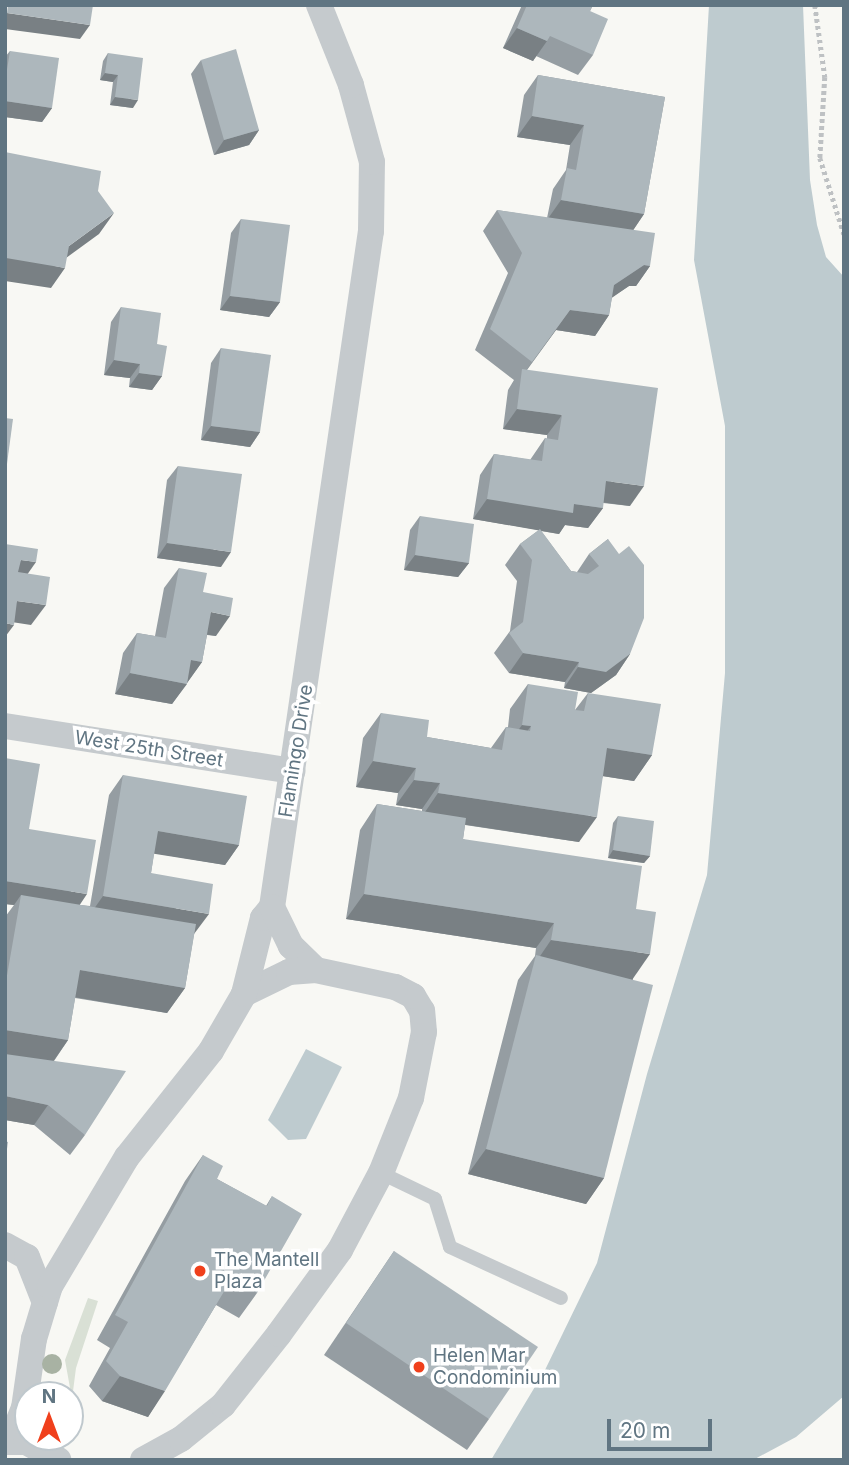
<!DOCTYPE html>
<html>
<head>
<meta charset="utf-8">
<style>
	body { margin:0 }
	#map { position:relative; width:849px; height:1465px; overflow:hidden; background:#f8f8f4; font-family:Inter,sans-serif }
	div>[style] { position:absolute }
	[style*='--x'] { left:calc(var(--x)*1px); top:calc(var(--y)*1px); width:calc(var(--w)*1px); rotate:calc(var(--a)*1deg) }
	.green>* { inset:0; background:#d9e0d5 }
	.water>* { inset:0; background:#becbcf }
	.path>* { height:4.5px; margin-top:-2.25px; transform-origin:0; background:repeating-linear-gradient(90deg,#bec1c3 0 3.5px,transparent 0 7px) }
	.service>* { height:14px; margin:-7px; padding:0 7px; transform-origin:7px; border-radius:7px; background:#c5cacd }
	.minor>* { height:26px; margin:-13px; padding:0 13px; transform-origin:13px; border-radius:13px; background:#c5cacd }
	.trees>* { width:20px; height:20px; margin:-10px; border-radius:50%; background:#a8b2a3 }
	.wall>* { inset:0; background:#959da2 }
	.shaded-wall>* { inset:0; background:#798084 }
	.building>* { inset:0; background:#adb7bc }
	.dots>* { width:19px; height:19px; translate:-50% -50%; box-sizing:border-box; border:4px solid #fff; border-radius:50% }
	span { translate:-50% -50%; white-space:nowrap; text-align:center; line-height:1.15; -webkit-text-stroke:7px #fff; paint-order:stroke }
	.street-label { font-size:19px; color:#607582 }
	.poi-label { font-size:19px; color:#607582 }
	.left { translate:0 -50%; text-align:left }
	.frame { position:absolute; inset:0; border:7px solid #607582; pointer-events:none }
	.north { position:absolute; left:14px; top:1381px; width:70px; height:70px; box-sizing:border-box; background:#fff; border:2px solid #bfc8cd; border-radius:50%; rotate:0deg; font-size:19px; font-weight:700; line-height:28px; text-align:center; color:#607582 }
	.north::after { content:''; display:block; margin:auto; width:24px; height:32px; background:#f0401c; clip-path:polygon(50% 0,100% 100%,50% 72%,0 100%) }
	.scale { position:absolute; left:607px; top:1419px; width:105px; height:32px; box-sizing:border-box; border:4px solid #607582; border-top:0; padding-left:9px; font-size:21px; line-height:24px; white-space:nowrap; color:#607582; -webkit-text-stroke:5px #fff; paint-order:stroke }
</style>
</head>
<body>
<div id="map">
	<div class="green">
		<i style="clip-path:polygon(88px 1298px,98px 1301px,76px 1368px,72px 1399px,65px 1360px)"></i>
	</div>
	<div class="water">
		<i style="clip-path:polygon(709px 5px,803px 5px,810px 180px,817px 225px,826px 257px,844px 277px,844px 1396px,796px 1437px,753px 1460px,491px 1460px,545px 1370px,597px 1263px,647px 1074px,707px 875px,725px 673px,725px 426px,694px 260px)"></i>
		<i style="clip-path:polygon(306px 1049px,342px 1067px,306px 1139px,288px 1140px,268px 1120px)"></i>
	</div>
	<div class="path">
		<i style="--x:815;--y:5;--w:73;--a:82.1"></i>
		<i style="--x:825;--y:77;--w:81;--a:93.5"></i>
		<i style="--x:820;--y:158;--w:80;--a:72.5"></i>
	</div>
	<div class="service">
		<i style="--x:381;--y:1173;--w:60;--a:25.7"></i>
		<i style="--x:435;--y:1199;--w:50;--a:72.6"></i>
		<i style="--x:450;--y:1247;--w:122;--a:24.7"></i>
	</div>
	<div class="minor">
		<i style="--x:5;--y:726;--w:291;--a:8.9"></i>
		<i style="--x:244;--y:994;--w:50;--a:-26.1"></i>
		<i style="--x:289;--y:972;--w:27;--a:-4"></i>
		<i style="--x:5;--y:1245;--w:25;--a:29"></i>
		<i style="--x:27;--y:1257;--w:49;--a:68.6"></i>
		<i style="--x:5;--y:1435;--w:16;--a:-40"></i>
		<i style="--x:17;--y:1425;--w:18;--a:-68"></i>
		<i style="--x:24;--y:1408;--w:70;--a:-81.8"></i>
		<i style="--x:34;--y:1339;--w:55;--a:-73.2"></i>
		<i style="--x:50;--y:1286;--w:150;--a:-59.2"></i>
		<i style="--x:127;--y:1157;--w:135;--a:-51.6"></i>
		<i style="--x:211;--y:1051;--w:66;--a:-59.9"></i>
		<i style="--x:244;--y:994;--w:78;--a:-76"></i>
		<i style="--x:263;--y:918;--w:14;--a:-51"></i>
		<i style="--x:272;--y:907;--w:683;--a:-81.67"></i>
		<i style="--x:371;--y:231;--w:69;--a:-89.2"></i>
		<i style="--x:372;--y:162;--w:80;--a:-105.3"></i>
		<i style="--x:351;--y:85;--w:86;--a:-111.8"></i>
		<i style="--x:5;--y:1442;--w:21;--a:0"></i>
		<i style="--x:26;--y:1442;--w:37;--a:29"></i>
		<i style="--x:143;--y:1460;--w:43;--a:-28.9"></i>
		<i style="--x:181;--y:1439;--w:54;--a:-39"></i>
		<i style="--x:223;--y:1405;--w:90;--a:-51.7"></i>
		<i style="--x:279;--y:1334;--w:104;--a:-54"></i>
		<i style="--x:340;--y:1250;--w:87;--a:-62"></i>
		<i style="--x:381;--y:1173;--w:81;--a:-68.2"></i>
		<i style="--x:411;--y:1098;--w:67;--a:-78.9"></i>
		<i style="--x:424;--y:1032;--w:21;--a:-95"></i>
		<i style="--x:422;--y:1011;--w:17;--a:-121"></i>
		<i style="--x:413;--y:996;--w:20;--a:-153"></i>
		<i style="--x:395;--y:987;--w:81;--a:-167.9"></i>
		<i style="--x:316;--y:970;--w:35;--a:-136"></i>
		<i style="--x:291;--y:946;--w:43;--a:-116"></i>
	</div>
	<div class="trees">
		<i style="left:52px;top:1364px"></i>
	</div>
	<div class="wall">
		<i style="clip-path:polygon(522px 5px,593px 5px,590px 11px,593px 55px,578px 75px,536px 56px,533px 61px,503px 48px)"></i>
		<i style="clip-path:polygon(10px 51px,52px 108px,42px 122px,5px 117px,5px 57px)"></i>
		<i style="clip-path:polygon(108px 53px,133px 108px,110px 105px,113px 82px,100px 80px,103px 61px)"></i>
		<i style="clip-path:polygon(201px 60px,259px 130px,249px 145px,214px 155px,191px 74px)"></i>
		<i style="clip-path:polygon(538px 75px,665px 97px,644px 214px,633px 230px,650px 266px,636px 286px,629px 286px,612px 297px,609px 315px,595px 336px,556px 330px,527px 370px,630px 506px,603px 503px,603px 508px,588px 528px,565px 525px,559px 534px,541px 531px,571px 571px,577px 572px,589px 554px,608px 539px,630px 654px,616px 675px,591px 693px,564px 688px,565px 682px,509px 673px,494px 653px,510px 631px,517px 581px,505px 565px,520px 544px,539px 530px,473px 519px,480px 475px,494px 454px,530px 460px,545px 438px,547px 439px,547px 435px,503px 429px,508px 390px,514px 380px,475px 350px,508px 273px,483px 231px,497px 210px,547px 218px,553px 189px,566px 170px,570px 145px,517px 137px,524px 95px)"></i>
		<i style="clip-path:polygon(241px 219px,280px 302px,269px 317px,220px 310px,231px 233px)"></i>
		<i style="clip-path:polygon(121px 307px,157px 344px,162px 376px,152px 390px,129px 387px,130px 378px,104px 375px,111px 322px)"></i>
		<i style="clip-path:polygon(221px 348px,260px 432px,250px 447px,201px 440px,211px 363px)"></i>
		<i style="clip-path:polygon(178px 466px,221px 567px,157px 558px,167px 480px)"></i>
		<i style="clip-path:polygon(420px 516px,469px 563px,458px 577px,404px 570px,410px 530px)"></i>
		<i style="clip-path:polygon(179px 568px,203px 592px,216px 636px,207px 635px,202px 662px,172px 704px,115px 694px,123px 653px,137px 633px,155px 636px,164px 588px)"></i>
		<i style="clip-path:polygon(528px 684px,575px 710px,588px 693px,652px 755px,634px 781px,603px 776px,579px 842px,465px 825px,463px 839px,636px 909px,633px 979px,604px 1178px,586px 1204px,468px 1174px,518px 980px,535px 956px,536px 948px,346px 919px,360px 830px,377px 804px,422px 811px,422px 809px,396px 805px,398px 793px,356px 787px,363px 738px,381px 713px,427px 737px,491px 748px,506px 727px,508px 727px,510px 709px)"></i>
		<i style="clip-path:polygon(5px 758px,29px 829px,80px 905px,90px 906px,109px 795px,123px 775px,239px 845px,225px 865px,154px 853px,151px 873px,194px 934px,185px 988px,167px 1013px,75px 998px,68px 1040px,54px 1061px,85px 1135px,70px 1155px,34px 1125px,5px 1120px,5px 917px,14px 905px,5px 904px)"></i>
		<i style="clip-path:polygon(618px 816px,650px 856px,644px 863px,608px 858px,613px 823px)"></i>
		<i style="clip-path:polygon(203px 1155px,217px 1179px,266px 1206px,272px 1196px,257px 1293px,239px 1318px,216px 1305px,148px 1417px,102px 1401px,89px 1386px,110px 1348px,97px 1340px,185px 1181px)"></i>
		<i style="clip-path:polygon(394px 1251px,489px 1419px,467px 1450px,324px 1355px)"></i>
	</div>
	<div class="shaded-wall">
		<i style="clip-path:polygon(7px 13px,90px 25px,80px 39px,5px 29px,5px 15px)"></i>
		<i style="clip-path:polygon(517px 28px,547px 41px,533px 61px,503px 48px)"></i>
		<i style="clip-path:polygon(105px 73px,118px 75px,113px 82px,100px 80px)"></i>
		<i style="clip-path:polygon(115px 97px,138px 100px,133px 108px,110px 105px)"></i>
		<i style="clip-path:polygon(5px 101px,52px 108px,42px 122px,5px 117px)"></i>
		<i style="clip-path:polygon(532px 116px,584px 125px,570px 145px,517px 137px)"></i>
		<i style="clip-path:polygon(259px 130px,249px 145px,214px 155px,224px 140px)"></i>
		<i style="clip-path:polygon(561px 200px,644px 214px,630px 235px,547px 220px)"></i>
		<i style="clip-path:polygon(114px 213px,99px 234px,55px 266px,65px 268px,51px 288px,5px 281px,6px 258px,69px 246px)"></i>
		<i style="clip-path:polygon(644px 265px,650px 266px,636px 286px,629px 286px,600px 306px,614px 285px)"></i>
		<i style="clip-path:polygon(230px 296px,280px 302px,269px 317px,220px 310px)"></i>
		<i style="clip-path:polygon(570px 310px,609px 315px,595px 336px,556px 330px,517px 383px)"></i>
		<i style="clip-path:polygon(114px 360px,140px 364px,130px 378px,104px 375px)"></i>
		<i style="clip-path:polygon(139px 373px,162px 376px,152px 390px,129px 387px)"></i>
		<i style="clip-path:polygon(517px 409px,562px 415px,547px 435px,503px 429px)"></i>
		<i style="clip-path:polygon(211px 426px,260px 432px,250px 447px,201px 440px)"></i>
		<i style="clip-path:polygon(606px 481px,644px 486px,630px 506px,592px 501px)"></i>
		<i style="clip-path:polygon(487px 499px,574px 504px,603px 508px,588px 528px,565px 525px,559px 534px,473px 519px)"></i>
		<i style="clip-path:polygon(167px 543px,231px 552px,221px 567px,157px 558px)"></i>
		<i style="clip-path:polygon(415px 555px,469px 563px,458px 577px,404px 570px)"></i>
		<i style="clip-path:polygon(21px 560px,36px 562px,22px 582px,6px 580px)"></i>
		<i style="clip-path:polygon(17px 601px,46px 605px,31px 625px,5px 621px)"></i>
		<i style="clip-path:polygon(211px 612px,230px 616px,216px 636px,197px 633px)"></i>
		<i style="clip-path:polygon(5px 623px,14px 625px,5px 637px)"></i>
		<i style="clip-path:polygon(523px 653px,579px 662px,565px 682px,509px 673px)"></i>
		<i style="clip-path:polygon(630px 654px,616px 675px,591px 693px,564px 688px,578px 667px)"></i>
		<i style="clip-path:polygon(191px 660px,202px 662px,187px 683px,176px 681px)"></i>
		<i style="clip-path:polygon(130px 673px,187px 684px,172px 704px,115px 694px)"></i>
		<i style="clip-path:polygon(522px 725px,531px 726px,513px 751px,504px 750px)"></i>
		<i style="clip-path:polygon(607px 748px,652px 755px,634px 781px,589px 774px)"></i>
		<i style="clip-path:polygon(373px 761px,416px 768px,398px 793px,356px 787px)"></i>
		<i style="clip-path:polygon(414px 780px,440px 783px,422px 809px,396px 805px)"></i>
		<i style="clip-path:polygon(438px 793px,597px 817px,579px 842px,421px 818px)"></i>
		<i style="clip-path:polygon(158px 831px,239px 845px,225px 865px,143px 852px)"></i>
		<i style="clip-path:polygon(613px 850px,650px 856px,644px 863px,608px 858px)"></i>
		<i style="clip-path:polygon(5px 881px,87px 894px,73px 915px,21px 895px,14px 905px,5px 904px)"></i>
		<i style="clip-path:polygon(364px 894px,554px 923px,536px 948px,346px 919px)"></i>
		<i style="clip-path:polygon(103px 896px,209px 914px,194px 934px,89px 916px)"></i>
		<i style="clip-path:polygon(551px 940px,650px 954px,632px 980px,534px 965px)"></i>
		<i style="clip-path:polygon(80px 970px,185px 988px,167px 1013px,62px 995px)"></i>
		<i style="clip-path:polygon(5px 1030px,68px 1040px,50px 1066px,5px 1058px)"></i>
		<i style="clip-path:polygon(5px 1096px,48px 1105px,34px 1125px,5px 1120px)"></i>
		<i style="clip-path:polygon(486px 1149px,604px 1178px,586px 1204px,468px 1174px)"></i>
		<i style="clip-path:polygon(120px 1376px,165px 1391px,148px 1417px,102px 1401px)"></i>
	</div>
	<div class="building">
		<i style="clip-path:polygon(8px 5px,93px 5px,90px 25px,7px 13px)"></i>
		<i style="clip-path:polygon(527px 5px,593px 5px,590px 11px,608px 19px,593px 55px,550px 36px,547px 41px,517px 28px)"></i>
		<i style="clip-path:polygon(236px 49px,259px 130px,224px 140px,201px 60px)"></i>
		<i style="clip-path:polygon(10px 51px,59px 58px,52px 108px,5px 101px,5px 82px)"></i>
		<i style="clip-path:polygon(108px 53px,143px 58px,138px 100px,115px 97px,118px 75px,105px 73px)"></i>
		<i style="clip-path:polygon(538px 75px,665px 97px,644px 214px,561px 200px,567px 168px,576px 170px,584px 125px,532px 116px)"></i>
		<i style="clip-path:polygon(5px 152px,101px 171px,98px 191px,114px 213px,69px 246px,65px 268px,6px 258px,5px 262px)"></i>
		<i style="clip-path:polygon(497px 210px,655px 233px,650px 266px,644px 265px,614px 285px,609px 315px,570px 310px,532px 362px,490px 329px,522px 253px)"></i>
		<i style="clip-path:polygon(241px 219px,290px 225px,280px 302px,230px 296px)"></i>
		<i style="clip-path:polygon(121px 307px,161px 313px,157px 344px,167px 346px,162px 376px,139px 373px,140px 364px,114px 360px)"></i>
		<i style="clip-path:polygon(221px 348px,271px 355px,260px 432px,211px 426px)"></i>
		<i style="clip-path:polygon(522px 369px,658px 388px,644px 486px,606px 481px,603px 508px,574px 504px,573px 513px,487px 499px,494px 454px,542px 461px,545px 438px,558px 440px,562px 415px,517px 409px)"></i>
		<i style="clip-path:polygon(5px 418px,13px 419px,5px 479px)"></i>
		<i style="clip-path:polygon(178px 466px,242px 474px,231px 552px,167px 543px)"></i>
		<i style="clip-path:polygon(420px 516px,474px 524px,469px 563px,415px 555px)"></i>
		<i style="clip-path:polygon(540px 529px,571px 571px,588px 574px,599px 566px,589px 554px,608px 539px,619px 554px,629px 546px,644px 565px,644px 618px,630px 654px,606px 672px,578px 667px,579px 662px,523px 653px,509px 633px,523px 622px,532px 560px,520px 544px)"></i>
		<i style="clip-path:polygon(5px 544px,38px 549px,36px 562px,21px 560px,18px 572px,50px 577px,46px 605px,17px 601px,14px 625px,5px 623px)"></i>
		<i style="clip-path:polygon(179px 568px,207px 573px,203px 592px,233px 598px,230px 616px,211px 612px,202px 662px,191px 660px,187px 684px,130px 673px,137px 633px,166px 638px)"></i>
		<i style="clip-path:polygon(528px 684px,578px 692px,575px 710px,584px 711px,588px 693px,661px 704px,652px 755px,607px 748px,597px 817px,438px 793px,440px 783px,414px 780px,416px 768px,373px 761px,381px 713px,429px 720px,427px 737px,502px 750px,506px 727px,530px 731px,531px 726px,522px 725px)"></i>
		<i style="clip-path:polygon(5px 758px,40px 764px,29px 829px,96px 840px,87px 894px,5px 881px)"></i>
		<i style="clip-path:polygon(123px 775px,247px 796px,239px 845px,158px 831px,151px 873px,213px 884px,209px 914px,103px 896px)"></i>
		<i style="clip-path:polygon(377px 804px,466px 818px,463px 839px,642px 866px,636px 909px,656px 912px,650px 954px,551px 940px,554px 923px,364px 894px)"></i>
		<i style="clip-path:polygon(618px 816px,654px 821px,650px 856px,613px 850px)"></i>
		<i style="clip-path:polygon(21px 895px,196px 924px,185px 988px,80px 970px,68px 1040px,5px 1030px,5px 987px)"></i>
		<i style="clip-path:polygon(536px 955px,653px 985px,604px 1178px,486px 1149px)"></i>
		<i style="clip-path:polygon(5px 1054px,126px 1071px,85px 1135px,48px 1105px,5px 1096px)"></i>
		<i style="clip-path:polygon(5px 1141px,8px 1142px,5px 1163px)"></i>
		<i style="clip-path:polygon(203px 1155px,223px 1166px,217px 1179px,267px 1206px,272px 1196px,302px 1214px,257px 1293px,232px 1278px,165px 1391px,120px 1376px,106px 1361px,128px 1322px,115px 1315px)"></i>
		<i style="clip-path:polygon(394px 1251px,538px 1347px,489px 1419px,346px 1323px)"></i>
	</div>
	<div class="dots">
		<i style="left:200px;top:1271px;background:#f0401c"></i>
		<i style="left:419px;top:1367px;background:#f0401c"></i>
	</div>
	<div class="street-label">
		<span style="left:149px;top:749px;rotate:9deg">West 25th Street</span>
		<span style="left:296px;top:751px;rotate:-81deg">Flamingo Drive</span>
	</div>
	<div class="poi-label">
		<span class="left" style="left:214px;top:1271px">The Mantell<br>Plaza</span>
		<span class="left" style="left:433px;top:1367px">Helen Mar<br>Condominium</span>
	</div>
	<div class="frame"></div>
	<div class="north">N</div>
	<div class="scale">20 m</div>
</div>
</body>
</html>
